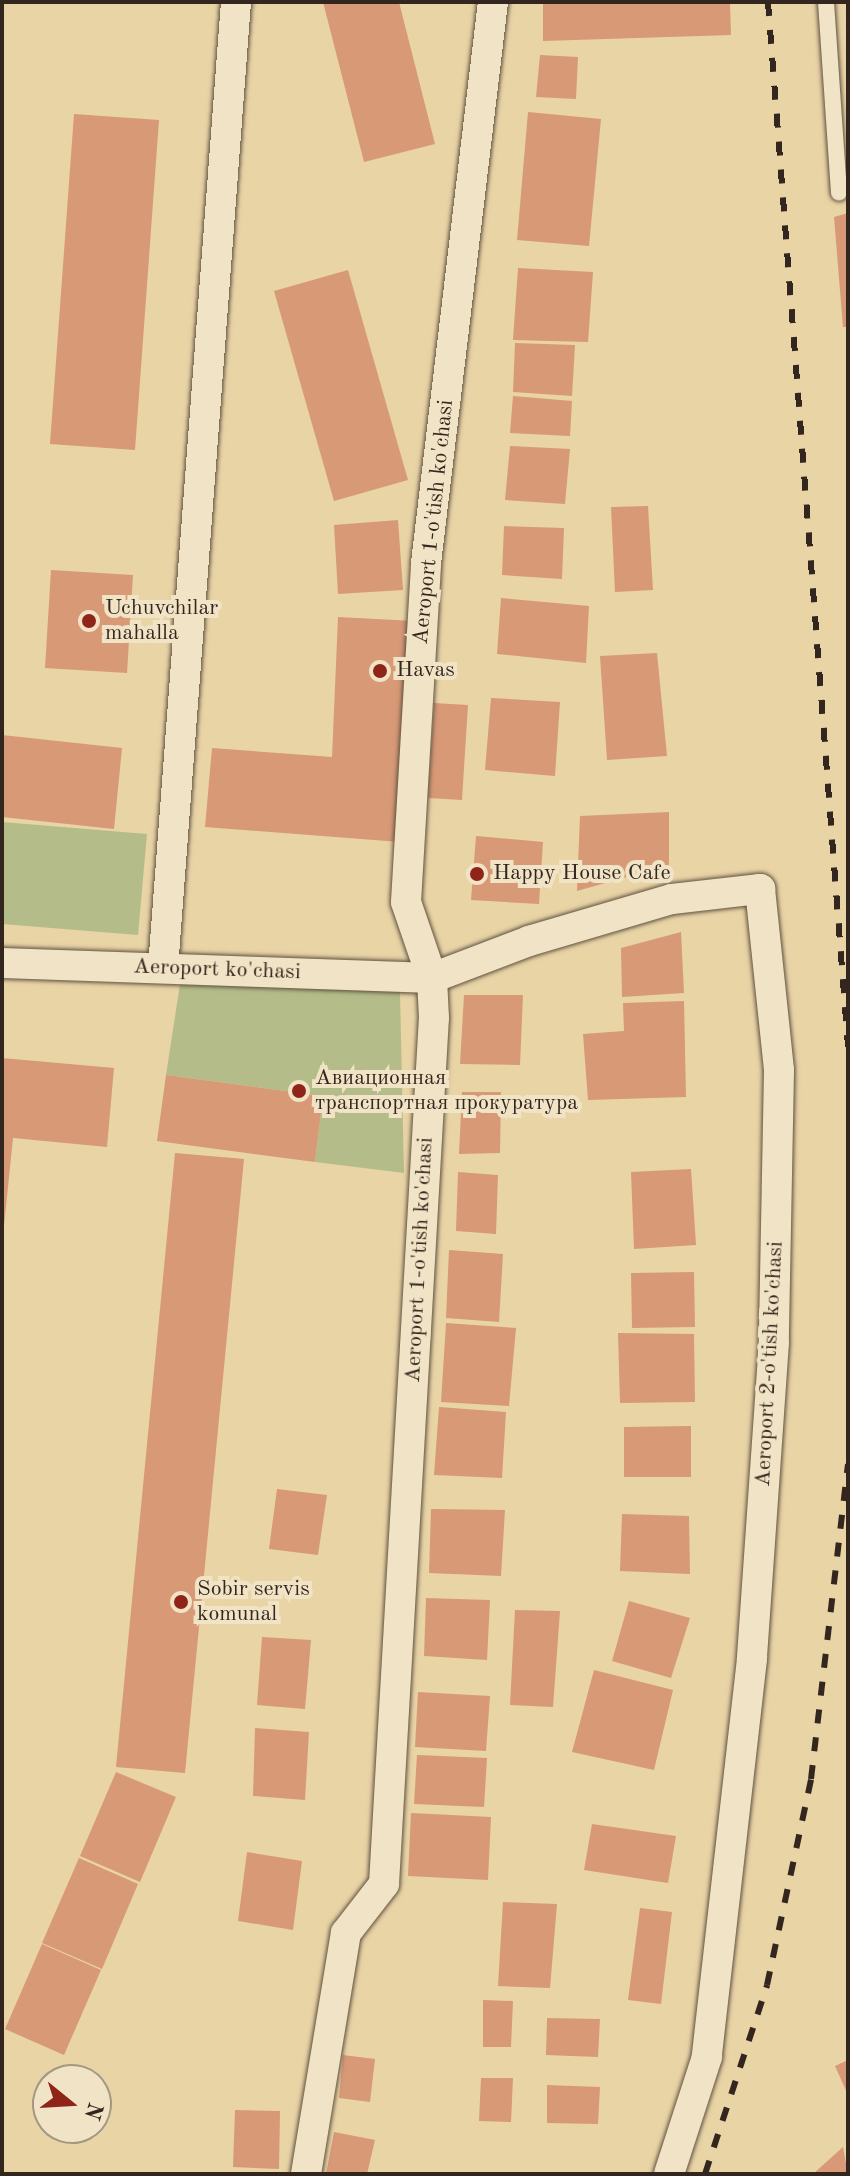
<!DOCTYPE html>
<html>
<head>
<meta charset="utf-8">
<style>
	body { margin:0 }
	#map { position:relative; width:850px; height:2176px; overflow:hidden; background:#e9d4a6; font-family:"Old Standard TT",serif }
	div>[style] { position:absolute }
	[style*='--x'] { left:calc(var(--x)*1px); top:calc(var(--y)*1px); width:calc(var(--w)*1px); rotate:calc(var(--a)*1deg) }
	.green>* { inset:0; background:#b4bd89 }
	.building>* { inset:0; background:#d79976 }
	.roads { filter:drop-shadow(0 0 2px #605240) drop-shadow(0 0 2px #605240) }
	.lane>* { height:16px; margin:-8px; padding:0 8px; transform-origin:8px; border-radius:8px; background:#f1e3c5 }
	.street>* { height:30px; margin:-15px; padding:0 15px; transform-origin:15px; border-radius:15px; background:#f1e3c5 }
	.rail>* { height:6px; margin-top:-3px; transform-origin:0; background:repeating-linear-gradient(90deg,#33261e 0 14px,transparent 0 28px) }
	.dots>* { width:22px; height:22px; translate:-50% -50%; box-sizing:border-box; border:4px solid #f1e3c5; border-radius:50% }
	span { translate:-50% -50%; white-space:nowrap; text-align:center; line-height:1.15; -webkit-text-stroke:8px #f1e3c5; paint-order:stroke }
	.street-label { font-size:22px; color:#33261e }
	.poi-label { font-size:22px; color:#33261e }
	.left { translate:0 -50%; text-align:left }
	.frame { position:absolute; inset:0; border:4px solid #33261e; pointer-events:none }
	.north { position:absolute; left:32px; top:2064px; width:80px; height:80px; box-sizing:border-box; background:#f1e3c5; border:2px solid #a59782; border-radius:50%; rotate:108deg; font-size:22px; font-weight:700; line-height:32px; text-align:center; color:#33261e }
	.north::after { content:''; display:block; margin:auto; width:28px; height:36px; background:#8f2418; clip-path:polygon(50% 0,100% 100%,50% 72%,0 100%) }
</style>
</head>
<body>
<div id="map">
	<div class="green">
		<i style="clip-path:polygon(2px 822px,147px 834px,138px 935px,2px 924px)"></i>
		<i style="clip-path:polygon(180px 984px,400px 991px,404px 1173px,315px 1162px,323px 1096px,166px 1075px)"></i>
	</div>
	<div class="building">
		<i style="clip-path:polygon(323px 2px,399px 2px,435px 144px,364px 162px)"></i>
		<i style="clip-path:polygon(543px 2px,730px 2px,731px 35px,543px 41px)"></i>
		<i style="clip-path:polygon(540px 55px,578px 57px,576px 99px,536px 97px)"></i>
		<i style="clip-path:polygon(528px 112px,601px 119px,589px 246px,517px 240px)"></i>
		<i style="clip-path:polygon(74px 114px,159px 120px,135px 450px,50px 444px)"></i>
		<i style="clip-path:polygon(848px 213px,848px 327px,843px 327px,834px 217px)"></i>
		<i style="clip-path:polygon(518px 268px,593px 272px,588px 342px,513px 340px)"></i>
		<i style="clip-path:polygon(348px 270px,408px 480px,334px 501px,274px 291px)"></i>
		<i style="clip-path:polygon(515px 343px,575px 345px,572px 396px,513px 392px)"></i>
		<i style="clip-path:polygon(513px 396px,572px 401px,570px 436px,510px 433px)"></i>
		<i style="clip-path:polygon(510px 446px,570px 449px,565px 504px,505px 500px)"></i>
		<i style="clip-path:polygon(648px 506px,653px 590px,615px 592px,611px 507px)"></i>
		<i style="clip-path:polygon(398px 520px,403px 590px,338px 594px,334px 525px)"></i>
		<i style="clip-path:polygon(504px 526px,564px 528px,562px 579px,502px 575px)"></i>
		<i style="clip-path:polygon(51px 570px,133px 575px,127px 673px,45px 668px)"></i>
		<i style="clip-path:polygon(501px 598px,589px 606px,586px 663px,497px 654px)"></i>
		<i style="clip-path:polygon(338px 617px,414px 621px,400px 842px,205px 827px,212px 748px,332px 757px)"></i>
		<i style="clip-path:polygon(657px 653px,667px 756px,607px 760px,600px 656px)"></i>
		<i style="clip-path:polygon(491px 698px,560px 702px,555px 776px,485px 770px)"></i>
		<i style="clip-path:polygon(434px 703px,468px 705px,462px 800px,428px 798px)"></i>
		<i style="clip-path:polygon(2px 735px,122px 748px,114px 829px,2px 817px)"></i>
		<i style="clip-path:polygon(669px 812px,669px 865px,577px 891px,580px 816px)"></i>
		<i style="clip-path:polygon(476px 836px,543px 842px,539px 904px,471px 900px)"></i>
		<i style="clip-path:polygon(681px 932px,684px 993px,622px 997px,621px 948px)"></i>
		<i style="clip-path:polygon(464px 995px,523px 995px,520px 1065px,460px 1064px)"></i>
		<i style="clip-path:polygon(684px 1001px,686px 1097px,588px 1100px,583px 1034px,624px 1031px,623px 1003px)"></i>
		<i style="clip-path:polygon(2px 1058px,114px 1068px,107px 1147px,13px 1138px,4px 1226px)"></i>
		<i style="clip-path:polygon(166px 1075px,323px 1096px,315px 1162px,157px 1141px)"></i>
		<i style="clip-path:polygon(462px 1092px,501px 1092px,500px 1153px,459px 1154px)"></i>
		<i style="clip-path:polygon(175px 1153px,244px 1159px,185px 1773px,116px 1767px)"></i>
		<i style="clip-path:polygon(691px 1169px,696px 1245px,634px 1249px,631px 1172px)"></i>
		<i style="clip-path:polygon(458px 1172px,498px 1175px,496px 1234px,456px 1231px)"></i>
		<i style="clip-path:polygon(449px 1250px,503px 1254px,499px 1322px,446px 1318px)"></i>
		<i style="clip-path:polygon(694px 1272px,695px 1327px,632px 1328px,631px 1273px)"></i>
		<i style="clip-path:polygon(446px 1323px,516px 1328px,509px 1406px,441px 1402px)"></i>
		<i style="clip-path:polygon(618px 1333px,694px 1334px,695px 1402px,620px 1403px)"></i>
		<i style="clip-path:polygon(439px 1407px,506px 1412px,502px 1478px,434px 1475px)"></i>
		<i style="clip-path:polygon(691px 1426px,691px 1477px,624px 1477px,624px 1427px)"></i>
		<i style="clip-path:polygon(277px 1489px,327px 1495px,318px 1555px,269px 1549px)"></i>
		<i style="clip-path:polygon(431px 1509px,505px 1510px,501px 1576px,429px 1573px)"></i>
		<i style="clip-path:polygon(622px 1514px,689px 1516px,690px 1574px,620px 1571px)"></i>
		<i style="clip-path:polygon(426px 1598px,490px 1600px,487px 1660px,424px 1656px)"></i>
		<i style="clip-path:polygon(629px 1601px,690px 1618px,671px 1678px,612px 1661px)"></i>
		<i style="clip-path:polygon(515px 1610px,560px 1611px,553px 1707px,510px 1705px)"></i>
		<i style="clip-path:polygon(262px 1637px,311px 1640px,305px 1709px,257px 1705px)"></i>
		<i style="clip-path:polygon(594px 1670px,673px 1690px,654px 1770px,572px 1752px)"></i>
		<i style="clip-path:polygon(418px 1692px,490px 1696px,486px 1751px,415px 1747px)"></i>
		<i style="clip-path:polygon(255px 1728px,309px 1732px,305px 1800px,253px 1796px)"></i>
		<i style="clip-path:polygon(417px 1755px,487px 1758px,484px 1807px,414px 1804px)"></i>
		<i style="clip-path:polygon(116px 1772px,176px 1797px,140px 1882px,80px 1856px)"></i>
		<i style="clip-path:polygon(411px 1813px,491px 1817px,488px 1880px,408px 1876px)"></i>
		<i style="clip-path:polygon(592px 1824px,676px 1836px,668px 1883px,584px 1870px)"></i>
		<i style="clip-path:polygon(247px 1852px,302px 1861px,293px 1930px,238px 1921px)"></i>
		<i style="clip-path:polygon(79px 1858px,138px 1884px,102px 1969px,42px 1943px)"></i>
		<i style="clip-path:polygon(503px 1902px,557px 1904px,550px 1988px,498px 1986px)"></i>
		<i style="clip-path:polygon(640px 1908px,672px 1912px,661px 2004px,628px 2000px)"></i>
		<i style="clip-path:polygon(42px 1944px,101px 1970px,64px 2055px,5px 2029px)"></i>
		<i style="clip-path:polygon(483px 2000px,513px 2001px,511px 2047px,483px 2047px)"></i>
		<i style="clip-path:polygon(547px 2018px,600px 2019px,598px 2057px,546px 2055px)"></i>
		<i style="clip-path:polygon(343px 2055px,375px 2059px,370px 2102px,339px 2098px)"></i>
		<i style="clip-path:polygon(848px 2060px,848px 2095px,835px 2066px)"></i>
		<i style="clip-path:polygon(481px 2078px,513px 2078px,511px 2122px,479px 2121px)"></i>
		<i style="clip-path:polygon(547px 2085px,600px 2087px,598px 2124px,547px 2123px)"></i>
		<i style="clip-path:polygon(235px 2110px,280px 2111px,279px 2169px,233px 2167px)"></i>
		<i style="clip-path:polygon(334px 2132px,375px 2140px,367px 2174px,326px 2174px)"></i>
		<i style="clip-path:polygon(843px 2147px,848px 2174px,813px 2174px)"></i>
	</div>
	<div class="roads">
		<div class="lane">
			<i style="--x:826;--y:2;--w:191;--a:86.1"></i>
		</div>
		<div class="street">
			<i style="--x:2;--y:963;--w:430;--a:2"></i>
			<i style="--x:432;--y:978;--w:104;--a:-20.9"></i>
			<i style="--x:529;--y:941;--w:149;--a:-16.4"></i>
			<i style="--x:672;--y:899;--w:89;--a:-6.5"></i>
			<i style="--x:760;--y:889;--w:182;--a:84"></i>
			<i style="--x:779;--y:1070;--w:272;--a:91.1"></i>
			<i style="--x:774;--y:1342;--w:318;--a:94"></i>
			<i style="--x:752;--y:1659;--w:401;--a:96.5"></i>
			<i style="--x:707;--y:2057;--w:123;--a:108"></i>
			<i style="--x:163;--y:968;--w:969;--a:-85.68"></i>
			<i style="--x:306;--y:2174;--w:244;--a:-80.6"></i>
			<i style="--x:346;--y:1933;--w:62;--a:-52.2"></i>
			<i style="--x:384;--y:1884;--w:867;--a:-86.7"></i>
			<i style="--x:434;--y:1018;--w:40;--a:-92.9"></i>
			<i style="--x:432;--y:978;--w:80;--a:-108.9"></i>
			<i style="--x:406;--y:902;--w:340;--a:-86.6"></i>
			<i style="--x:426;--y:563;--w:565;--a:-83.19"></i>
		</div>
	</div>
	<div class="rail">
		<i style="--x:768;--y:2;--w:1048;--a:85.62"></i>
		<i style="--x:705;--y:2174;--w:199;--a:-71.8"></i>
		<i style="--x:767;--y:1985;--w:211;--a:-77.9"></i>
		<i style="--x:811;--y:1779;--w:317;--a:-83.3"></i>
	</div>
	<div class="dots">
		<i style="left:89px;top:621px;background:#8f2418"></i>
		<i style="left:380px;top:671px;background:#8f2418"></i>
		<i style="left:477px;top:874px;background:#8f2418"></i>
		<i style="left:299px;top:1091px;background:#8f2418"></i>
		<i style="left:181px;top:1602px;background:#8f2418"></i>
	</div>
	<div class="street-label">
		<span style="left:434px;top:522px;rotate:-84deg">Aeroport 1-o'tish ko'chasi</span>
		<span style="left:217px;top:970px;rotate:2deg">Aeroport ko'chasi</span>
		<span style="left:420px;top:1260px;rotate:-87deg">Aeroport 1-o'tish ko'chasi</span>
		<span style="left:770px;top:1364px;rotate:-87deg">Aeroport 2-o'tish ko'chasi</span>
	</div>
	<div class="poi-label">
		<span class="left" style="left:105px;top:621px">Uchuvchilar<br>mahalla</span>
		<span class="left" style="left:396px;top:671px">Havas</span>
		<span class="left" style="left:493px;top:874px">Happy House Cafe</span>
		<span class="left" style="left:315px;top:1091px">Авиационная<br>транспортная прокуратура</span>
		<span class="left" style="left:197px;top:1602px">Sobir servis<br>komunal</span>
	</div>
	<div class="frame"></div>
	<div class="north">N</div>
</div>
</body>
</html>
